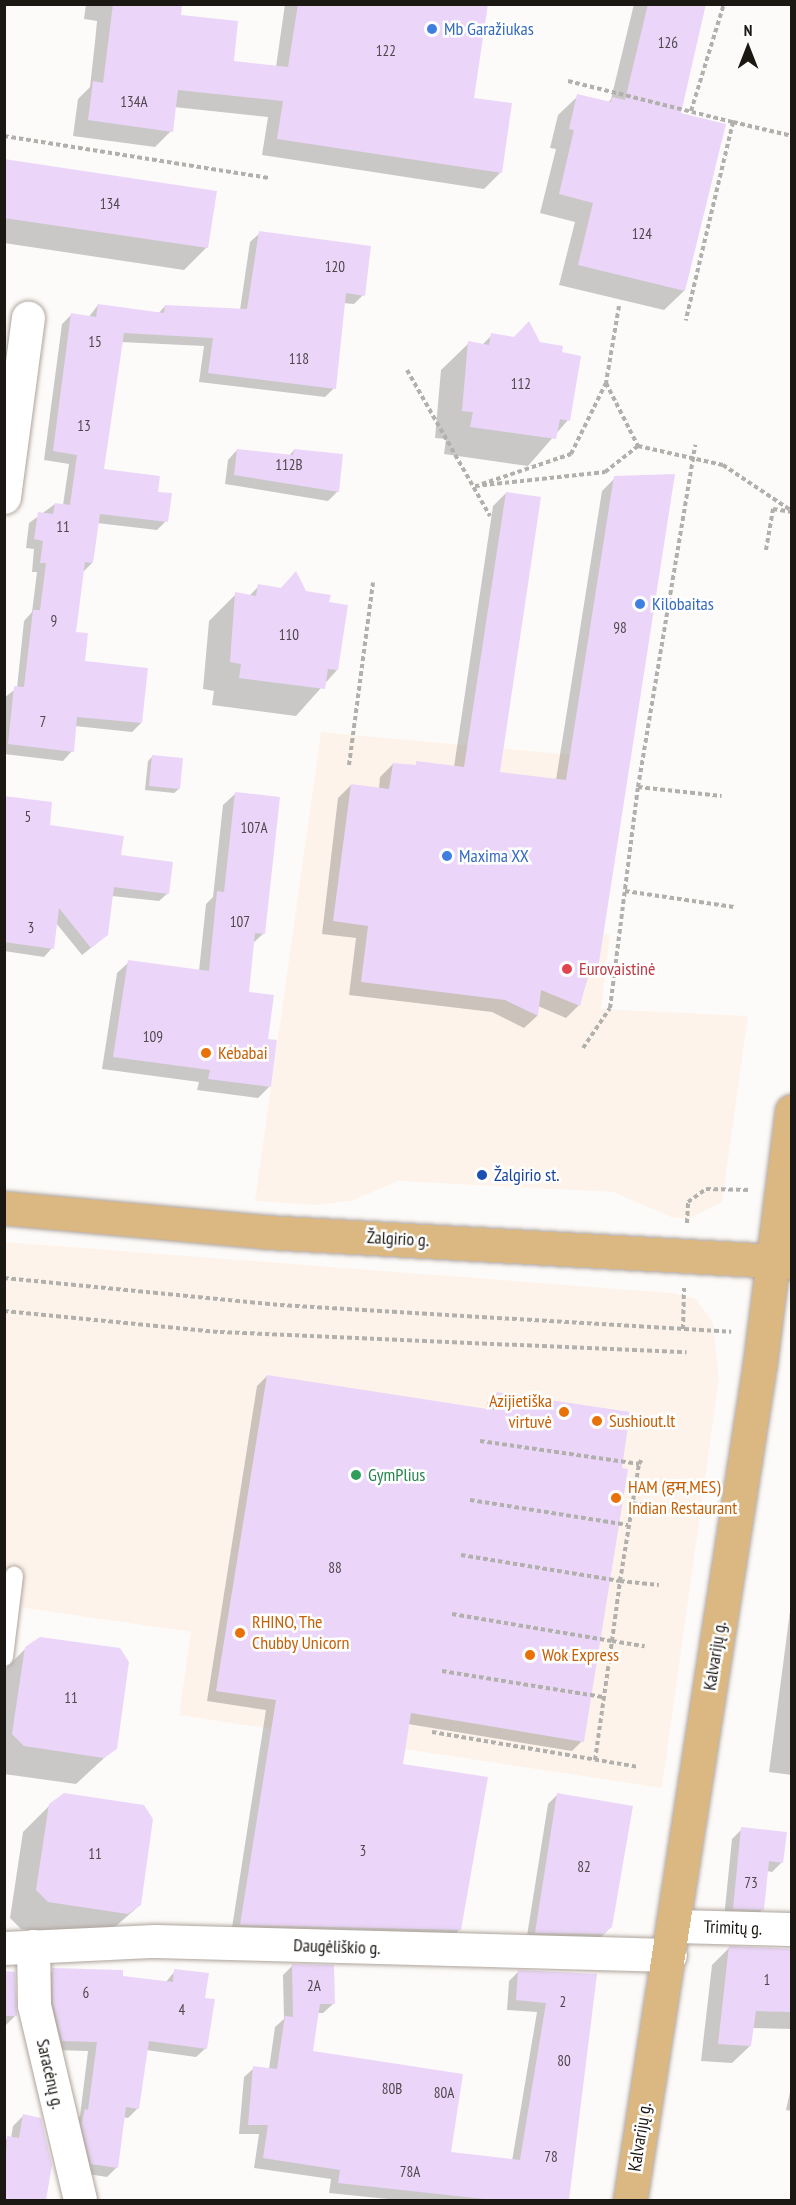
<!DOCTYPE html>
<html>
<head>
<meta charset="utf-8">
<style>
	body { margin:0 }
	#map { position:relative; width:796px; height:2205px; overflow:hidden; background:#fdfbf9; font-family:"PT Sans Narrow","Noto Sans Devanagari",sans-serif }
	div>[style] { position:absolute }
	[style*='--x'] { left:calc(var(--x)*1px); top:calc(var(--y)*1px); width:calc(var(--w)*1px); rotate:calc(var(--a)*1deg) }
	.built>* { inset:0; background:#fdf3ea }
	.shadow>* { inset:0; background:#0003 }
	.building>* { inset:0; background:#ebd6f9 }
	.path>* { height:4px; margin-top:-2px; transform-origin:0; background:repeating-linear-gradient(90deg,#b2b0ad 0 4.5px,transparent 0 7.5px) }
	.roads { filter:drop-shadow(0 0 2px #afa49c) drop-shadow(0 0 2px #afa49c) }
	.lane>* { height:18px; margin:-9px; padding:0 9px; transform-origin:9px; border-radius:9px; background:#fff }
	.street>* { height:33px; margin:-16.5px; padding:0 16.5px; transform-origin:16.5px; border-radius:16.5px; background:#fff }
	.primary>* { height:33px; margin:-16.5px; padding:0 16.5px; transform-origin:16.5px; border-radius:16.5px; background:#dbb882 }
	.dots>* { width:16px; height:16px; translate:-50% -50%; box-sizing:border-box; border:3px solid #fff; border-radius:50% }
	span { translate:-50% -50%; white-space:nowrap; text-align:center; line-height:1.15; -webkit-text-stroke:5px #fff; paint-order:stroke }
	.number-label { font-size:15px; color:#4f474c }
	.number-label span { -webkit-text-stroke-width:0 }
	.shop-label { font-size:18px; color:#366cbe }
	.left { translate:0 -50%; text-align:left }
	.health-label { font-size:18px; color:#be3a42 }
	.food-label { font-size:18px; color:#c56008 }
	.right { translate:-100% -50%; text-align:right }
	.transit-label { font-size:18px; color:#164399 }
	.street-label { font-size:18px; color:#1b1713 }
	.leisure-label { font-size:18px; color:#27864d }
	.frame { position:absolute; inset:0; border:6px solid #1b1713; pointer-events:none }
	.north { position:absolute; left:718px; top:18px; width:60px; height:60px; -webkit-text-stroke:4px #fff; paint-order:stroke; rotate:0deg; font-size:16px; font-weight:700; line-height:24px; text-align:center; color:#1b1713 }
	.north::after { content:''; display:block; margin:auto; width:21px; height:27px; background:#1b1713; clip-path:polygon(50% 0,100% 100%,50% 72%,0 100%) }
</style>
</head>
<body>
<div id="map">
	<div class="built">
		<i style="clip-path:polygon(321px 732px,574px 755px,545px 925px,610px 935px,601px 1009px,748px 1016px,722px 1202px,688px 1219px,671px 1217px,613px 1192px,398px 1181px,351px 1201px,315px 1205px,255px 1201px)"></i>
		<i style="clip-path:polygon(5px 1242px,672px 1293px,696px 1299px,713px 1323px,719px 1379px,662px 1788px,179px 1715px,191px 1632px,5px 1605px)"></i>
	</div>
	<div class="shadow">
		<i style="clip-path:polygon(86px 4px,180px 4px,179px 16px,233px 62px,276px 67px,285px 4px,487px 4px,473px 99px,500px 173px,484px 189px,262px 155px,268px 117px,174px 107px,171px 131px,155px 147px,73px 136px,78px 99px,90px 87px,95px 42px,97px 21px,84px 19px)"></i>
		<i style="clip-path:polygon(634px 4px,705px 4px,679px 114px,684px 291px,664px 310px,559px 285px,575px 222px,540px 213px,556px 149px,550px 148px,558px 115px,578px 96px,608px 103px,611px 99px)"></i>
		<i style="clip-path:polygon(4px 160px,207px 247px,184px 270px,4px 243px)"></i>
		<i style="clip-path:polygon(260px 233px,363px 295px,354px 304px,343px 303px,334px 388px,325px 397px,199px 382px,204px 346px,121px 342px,102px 470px,157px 493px,166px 521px,157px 530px,97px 523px,92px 563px,82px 573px,74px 633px,84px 663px,141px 723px,132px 732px,75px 726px,72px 751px,63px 761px,4px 754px,5px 697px,17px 688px,24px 621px,32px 612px,37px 572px,32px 572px,34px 549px,26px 548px,29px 523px,55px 504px,63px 505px,69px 464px,44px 460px,62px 324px,71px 315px,88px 318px,98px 305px,158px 314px,165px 306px,240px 310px,250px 242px)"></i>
		<i style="clip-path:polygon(492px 335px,539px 343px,568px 420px,528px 466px,444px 454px,446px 439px,435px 438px,441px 370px,469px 343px,482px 345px)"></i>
		<i style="clip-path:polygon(237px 450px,289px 456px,294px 450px,338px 491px,328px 501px,225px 484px,228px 460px)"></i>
		<i style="clip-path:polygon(615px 478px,596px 968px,588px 977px,579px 1005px,566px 1018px,538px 1006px,537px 1016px,524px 1028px,492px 1012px,349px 995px,356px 938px,322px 934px,338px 798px,351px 785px,379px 789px,380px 777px,393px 764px,454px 767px,493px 506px,506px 493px,498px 773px,556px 780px,602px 491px)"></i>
		<i style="clip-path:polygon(296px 573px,305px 593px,328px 603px,337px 670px,296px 716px,212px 705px,214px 691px,203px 689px,209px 621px,236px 594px,249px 596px,259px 586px,280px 589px)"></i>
		<i style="clip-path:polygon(152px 757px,179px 789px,174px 793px,145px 790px,148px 761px)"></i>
		<i style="clip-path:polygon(235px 794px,264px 933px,252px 944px,247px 993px,267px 1040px,270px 1086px,258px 1098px,197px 1090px,199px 1082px,102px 1069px,117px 973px,129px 962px,199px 971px,206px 904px,213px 897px,223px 805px)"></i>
		<i style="clip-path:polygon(4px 798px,48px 826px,119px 857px,168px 893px,159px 901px,112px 896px,97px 943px,82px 955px,56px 923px,52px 948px,44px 957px,4px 951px)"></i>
		<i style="clip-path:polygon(267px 1376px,486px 1411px,487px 1403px,497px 1393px,582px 1741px,572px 1751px,408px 1724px,401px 1765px,460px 1929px,450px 1939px,231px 1934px,266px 1710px,207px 1701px,257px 1386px)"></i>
		<i style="clip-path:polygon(792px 1596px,792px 1775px,769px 1772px)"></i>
		<i style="clip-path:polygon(26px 1648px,115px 1748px,76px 1784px,4px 1774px,4px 1670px)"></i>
		<i style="clip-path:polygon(558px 1794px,611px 1927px,601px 1937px,526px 1942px,548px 1804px)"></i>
		<i style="clip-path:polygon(50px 1805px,140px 1905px,100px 1940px,21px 1929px,10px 1918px,23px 1832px)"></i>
		<i style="clip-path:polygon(742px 1829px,782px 1862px,772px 1872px,767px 1871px,763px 1909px,753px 1919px,724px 1918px,732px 1839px)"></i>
		<i style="clip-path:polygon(729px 1948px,792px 1951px,792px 2029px,752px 2028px,750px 2046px,732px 2063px,701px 2061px,712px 1965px)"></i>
		<i style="clip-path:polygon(293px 1965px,333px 2004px,323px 2013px,317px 2013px,311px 2052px,449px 2154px,512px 2161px,537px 2012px,507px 2010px,509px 1981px,519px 1971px,596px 1976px,568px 2200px,398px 2200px,329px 2193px,331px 2179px,254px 2168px,259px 2134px,239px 2134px,244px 2077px,254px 2068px,269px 2069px,275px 2027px,284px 2019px,283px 1975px)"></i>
		<i style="clip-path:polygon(53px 1970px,165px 1983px,175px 1971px,204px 1999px,206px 2048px,196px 2057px,146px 2050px,138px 2108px,128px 2118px,123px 2117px,117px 2167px,107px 2177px,82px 2173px,76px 2120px,80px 2116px,88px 2051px,53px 2050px,43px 1979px)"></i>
		<i style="clip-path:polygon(4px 1973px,16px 2015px,6px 2025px,4px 2025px)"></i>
		<i style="clip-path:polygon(792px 2083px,792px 2111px,786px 2110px)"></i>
		<i style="clip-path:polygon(23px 2116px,51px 2165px,45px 2200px,4px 2200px,4px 2140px,11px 2138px,13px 2126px)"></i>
	</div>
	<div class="building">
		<i style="clip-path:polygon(113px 4px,182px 4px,181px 15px,238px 21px,234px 61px,288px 67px,298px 4px,488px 4px,474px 98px,512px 103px,502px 173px,277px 139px,283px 101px,178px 90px,173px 132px,88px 120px,93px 81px,103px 83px)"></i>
		<i style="clip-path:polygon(648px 4px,706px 4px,681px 113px,726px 124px,685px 291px,578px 265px,593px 203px,559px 194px,574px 130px,569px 129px,577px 94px,611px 102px,612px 97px,625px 100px)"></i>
		<i style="clip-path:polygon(4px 159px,217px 191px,208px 248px,4px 218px)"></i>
		<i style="clip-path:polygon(259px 231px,371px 246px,365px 296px,346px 293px,336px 389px,208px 373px,213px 338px,124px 333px,104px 469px,160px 476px,158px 492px,172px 493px,168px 522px,100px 514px,93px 563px,85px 562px,76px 632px,88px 633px,85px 661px,148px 668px,142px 723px,77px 717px,74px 752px,8px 744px,14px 686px,24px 687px,33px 610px,40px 610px,46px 563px,40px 563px,43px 541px,34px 539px,38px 512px,53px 514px,55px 503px,70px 505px,77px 455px,53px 451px,71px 313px,96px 317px,98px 304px,164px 313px,165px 305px,247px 309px)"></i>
		<i style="clip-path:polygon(529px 321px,540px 342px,563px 346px,562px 352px,581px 356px,570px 421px,560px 419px,556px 439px,470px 427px,473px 412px,462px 411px,468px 341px,489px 345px,491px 333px,514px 337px)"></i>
		<i style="clip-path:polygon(237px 449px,293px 455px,294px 449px,343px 454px,339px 492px,234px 475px)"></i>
		<i style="clip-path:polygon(675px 474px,598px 969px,590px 968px,580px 1006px,541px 990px,538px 1016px,505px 1000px,361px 982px,368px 926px,333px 921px,351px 784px,389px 789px,393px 763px,416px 765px,416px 761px,464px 767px,506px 492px,541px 497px,500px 772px,566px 780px,614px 476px)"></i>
		<i style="clip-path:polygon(296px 571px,306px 591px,331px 595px,329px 602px,348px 605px,338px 670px,328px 669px,325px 689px,239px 678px,241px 664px,230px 662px,235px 592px,256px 596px,258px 584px,281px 588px)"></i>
		<i style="clip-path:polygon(152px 755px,183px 758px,180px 789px,149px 786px)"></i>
		<i style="clip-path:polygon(235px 792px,280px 797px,265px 934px,255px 933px,249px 992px,274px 995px,268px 1039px,277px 1040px,271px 1087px,208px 1079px,210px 1070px,113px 1057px,128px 960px,209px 971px,217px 891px,224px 892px)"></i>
		<i style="clip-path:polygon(4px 796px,52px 802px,50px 825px,124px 836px,121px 855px,173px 862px,169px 894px,114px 887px,108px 935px,91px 948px,59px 908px,54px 949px,4px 942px)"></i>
		<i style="clip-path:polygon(267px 1375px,494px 1410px,497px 1392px,630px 1412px,622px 1468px,628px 1469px,584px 1742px,411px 1713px,403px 1764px,488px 1777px,461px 1930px,240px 1925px,276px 1700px,216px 1691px)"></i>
		<i style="clip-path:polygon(40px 1637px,120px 1648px,129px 1662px,117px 1749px,104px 1758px,24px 1746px,12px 1734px,25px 1647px)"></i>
		<i style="clip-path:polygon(64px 1793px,144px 1805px,153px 1819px,141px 1905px,128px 1914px,48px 1902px,36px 1890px,49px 1804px)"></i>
		<i style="clip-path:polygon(557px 1793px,633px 1806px,612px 1927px,603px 1934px,535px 1933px)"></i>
		<i style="clip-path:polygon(741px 1827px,787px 1832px,783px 1863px,769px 1861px,764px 1910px,733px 1909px)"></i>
		<i style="clip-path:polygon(729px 1946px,792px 1949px,792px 2012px,756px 2011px,751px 2046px,718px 2044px)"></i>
		<i style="clip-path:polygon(292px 1964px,334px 1965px,335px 2004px,320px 2004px,313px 2051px,463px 2074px,451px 2152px,520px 2160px,546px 2003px,516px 2000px,518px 1970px,597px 1974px,569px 2200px,493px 2200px,338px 2183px,340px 2170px,263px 2158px,268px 2125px,248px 2125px,253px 2066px,277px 2069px,285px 2016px,293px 2017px)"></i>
		<i style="clip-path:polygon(52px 1968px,123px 1970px,123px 1976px,173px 1982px,174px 1969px,209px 1973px,205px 1998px,215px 1999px,207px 2049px,149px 2041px,139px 2109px,126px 2107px,118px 2168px,91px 2164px,81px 2125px,85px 2109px,88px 2110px,97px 2042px,62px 2041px,53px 2003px)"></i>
		<i style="clip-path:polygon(4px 1971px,15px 1972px,17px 2016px,4px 2016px)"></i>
		<i style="clip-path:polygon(23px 2114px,41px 2118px,52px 2165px,46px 2200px,4px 2200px,7px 2136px,19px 2138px)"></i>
	</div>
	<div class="path">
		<i style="--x:568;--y:81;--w:170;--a:14"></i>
		<i style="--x:733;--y:122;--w:204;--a:103.4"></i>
		<i style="--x:691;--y:111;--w:112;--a:-72.9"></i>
		<i style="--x:733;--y:122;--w:61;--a:13.3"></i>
		<i style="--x:4;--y:136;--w:268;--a:9"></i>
		<i style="--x:619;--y:306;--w:78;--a:99.6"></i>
		<i style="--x:606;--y:383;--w:71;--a:63.1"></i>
		<i style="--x:407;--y:370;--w:168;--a:60.4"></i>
		<i style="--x:482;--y:484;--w:94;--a:-18.6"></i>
		<i style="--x:571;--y:454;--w:79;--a:-63.8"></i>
		<i style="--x:475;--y:486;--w:131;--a:-6.1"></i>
		<i style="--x:605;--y:472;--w:42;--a:-38.2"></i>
		<i style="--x:638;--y:446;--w:87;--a:12.6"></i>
		<i style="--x:723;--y:465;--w:83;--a:33.7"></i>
		<i style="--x:766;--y:550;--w:42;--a:-80.3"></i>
		<i style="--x:773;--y:509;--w:18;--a:9"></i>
		<i style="--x:349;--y:765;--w:184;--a:-82.5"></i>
		<i style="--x:638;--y:787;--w:84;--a:6.1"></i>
		<i style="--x:625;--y:891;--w:110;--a:8.4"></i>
		<i style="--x:583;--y:1048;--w:48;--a:-56"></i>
		<i style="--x:610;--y:1008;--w:223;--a:-82.8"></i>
		<i style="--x:638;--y:787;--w:347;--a:-80.5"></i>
		<i style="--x:687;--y:1223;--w:21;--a:-87"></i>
		<i style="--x:688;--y:1202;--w:22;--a:-36"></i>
		<i style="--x:706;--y:1189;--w:45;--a:1.3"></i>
		<i style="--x:4;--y:1278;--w:277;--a:5.6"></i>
		<i style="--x:280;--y:1305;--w:452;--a:3.4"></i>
		<i style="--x:4;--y:1311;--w:217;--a:5.6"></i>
		<i style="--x:220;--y:1332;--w:467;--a:2.5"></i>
		<i style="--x:683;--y:1329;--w:41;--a:-88.6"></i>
		<i style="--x:480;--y:1441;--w:161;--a:8.2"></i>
		<i style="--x:639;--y:1464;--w:6;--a:-59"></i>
		<i style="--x:470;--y:1500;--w:160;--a:9"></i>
		<i style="--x:632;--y:1503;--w:46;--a:11.3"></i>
		<i style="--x:461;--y:1555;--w:161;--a:9.3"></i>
		<i style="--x:620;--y:1581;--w:119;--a:-80.8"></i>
		<i style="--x:452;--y:1614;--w:162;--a:9.6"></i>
		<i style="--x:612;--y:1641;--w:61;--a:-82.4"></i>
		<i style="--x:620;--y:1581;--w:39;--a:6"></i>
		<i style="--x:442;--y:1671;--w:163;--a:9.2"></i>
		<i style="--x:432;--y:1732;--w:209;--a:9.6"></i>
		<i style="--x:595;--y:1760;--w:120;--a:-81.9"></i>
		<i style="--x:612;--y:1641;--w:33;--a:9"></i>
	</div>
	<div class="roads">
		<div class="lane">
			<i style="--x:4;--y:1657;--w:82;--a:-83"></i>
		</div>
		<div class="street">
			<i style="--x:4;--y:497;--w:181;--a:-82.4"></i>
			<i style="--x:674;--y:1926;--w:118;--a:1.5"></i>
			<i style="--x:33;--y:1946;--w:59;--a:89"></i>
			<i style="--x:34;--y:2005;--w:200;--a:76.7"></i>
			<i style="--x:4;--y:1948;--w:151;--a:-2.7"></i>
			<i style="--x:155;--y:1941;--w:515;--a:1.56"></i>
		</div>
		<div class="primary">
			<i style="--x:4;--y:1208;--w:263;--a:5.2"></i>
			<i style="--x:266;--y:1232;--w:527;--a:3.26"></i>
			<i style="--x:630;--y:2200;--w:847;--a:-81.17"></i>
			<i style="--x:760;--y:1363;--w:254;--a:-82.8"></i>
		</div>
	</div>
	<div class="dots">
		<i style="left:432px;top:29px;background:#3f7fe0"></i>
		<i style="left:640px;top:604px;background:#3f7fe0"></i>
		<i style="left:447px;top:856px;background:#3f7fe0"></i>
		<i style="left:567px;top:969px;background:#e0444e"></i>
		<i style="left:206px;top:1053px;background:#e8710a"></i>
		<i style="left:482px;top:1175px;background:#1a4fb4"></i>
		<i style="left:564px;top:1412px;background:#e8710a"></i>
		<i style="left:597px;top:1421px;background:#e8710a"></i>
		<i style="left:356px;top:1475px;background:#2e9e5b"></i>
		<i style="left:616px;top:1498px;background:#e8710a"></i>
		<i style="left:240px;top:1633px;background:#e8710a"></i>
		<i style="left:530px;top:1655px;background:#e8710a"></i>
	</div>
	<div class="number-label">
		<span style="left:668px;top:43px">126</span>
		<span style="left:386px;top:51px">122</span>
		<span style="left:134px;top:102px">134A</span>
		<span style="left:110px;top:204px">134</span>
		<span style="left:642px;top:234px">124</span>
		<span style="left:335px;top:267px">120</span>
		<span style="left:95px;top:342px">15</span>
		<span style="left:299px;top:359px">118</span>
		<span style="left:521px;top:384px">112</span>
		<span style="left:84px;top:426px">13</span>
		<span style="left:289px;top:465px">112B</span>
		<span style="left:63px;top:527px">11</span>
		<span style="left:54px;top:621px">9</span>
		<span style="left:620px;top:628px">98</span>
		<span style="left:289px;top:635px">110</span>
		<span style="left:43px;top:722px">7</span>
		<span style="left:28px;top:817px">5</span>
		<span style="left:254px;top:828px">107A</span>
		<span style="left:240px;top:922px">107</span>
		<span style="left:31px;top:928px">3</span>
		<span style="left:153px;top:1037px">109</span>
		<span style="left:335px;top:1568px">88</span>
		<span style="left:71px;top:1698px">11</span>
		<span style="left:363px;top:1851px">3</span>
		<span style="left:95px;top:1854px">11</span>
		<span style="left:584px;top:1867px">82</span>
		<span style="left:751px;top:1883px">73</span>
		<span style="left:767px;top:1980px">1</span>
		<span style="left:314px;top:1986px">2A</span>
		<span style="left:86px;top:1993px">6</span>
		<span style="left:563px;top:2002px">2</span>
		<span style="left:182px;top:2010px">4</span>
		<span style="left:564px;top:2061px">80</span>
		<span style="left:392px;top:2089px">80B</span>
		<span style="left:444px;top:2093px">80A</span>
		<span style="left:551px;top:2157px">78</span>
		<span style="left:410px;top:2172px">78A</span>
	</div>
	<div class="shop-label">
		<span class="left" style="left:444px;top:29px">Mb Garažiukas</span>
		<span class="left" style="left:652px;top:604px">Kilobaitas</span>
		<span class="left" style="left:459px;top:856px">Maxima XX</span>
	</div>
	<div class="health-label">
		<span class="left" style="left:579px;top:969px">Eurovaistinė</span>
	</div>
	<div class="food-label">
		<span class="left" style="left:218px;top:1053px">Kebabai</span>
		<span class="right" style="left:552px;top:1412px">Azijietiška<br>virtuvė</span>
		<span class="left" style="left:609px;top:1421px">Sushiout.lt</span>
		<span class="left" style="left:628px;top:1498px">HAM (हम,MES)<br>Indian Restaurant</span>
		<span class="left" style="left:252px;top:1633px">RHINO, The<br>Chubby Unicorn</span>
		<span class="left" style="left:542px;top:1655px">Wok Express</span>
	</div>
	<div class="transit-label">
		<span class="left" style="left:494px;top:1175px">Žalgirio st.</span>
	</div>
	<div class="street-label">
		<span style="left:398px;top:1239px;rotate:3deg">Žalgirio g.</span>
		<span style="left:715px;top:1656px;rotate:-81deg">Kalvarijų g.</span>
		<span style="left:733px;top:1928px;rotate:2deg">Trimitų g.</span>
		<span style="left:337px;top:1947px;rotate:2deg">Daugėliškio g.</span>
		<span style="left:50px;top:2074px;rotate:77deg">Saracėnų g.</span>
		<span style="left:640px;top:2137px;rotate:-81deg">Kalvarijų g.</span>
	</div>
	<div class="leisure-label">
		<span class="left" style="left:368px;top:1475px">GymPlius</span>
	</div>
	<div class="frame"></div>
	<div class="north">N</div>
</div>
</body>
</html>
